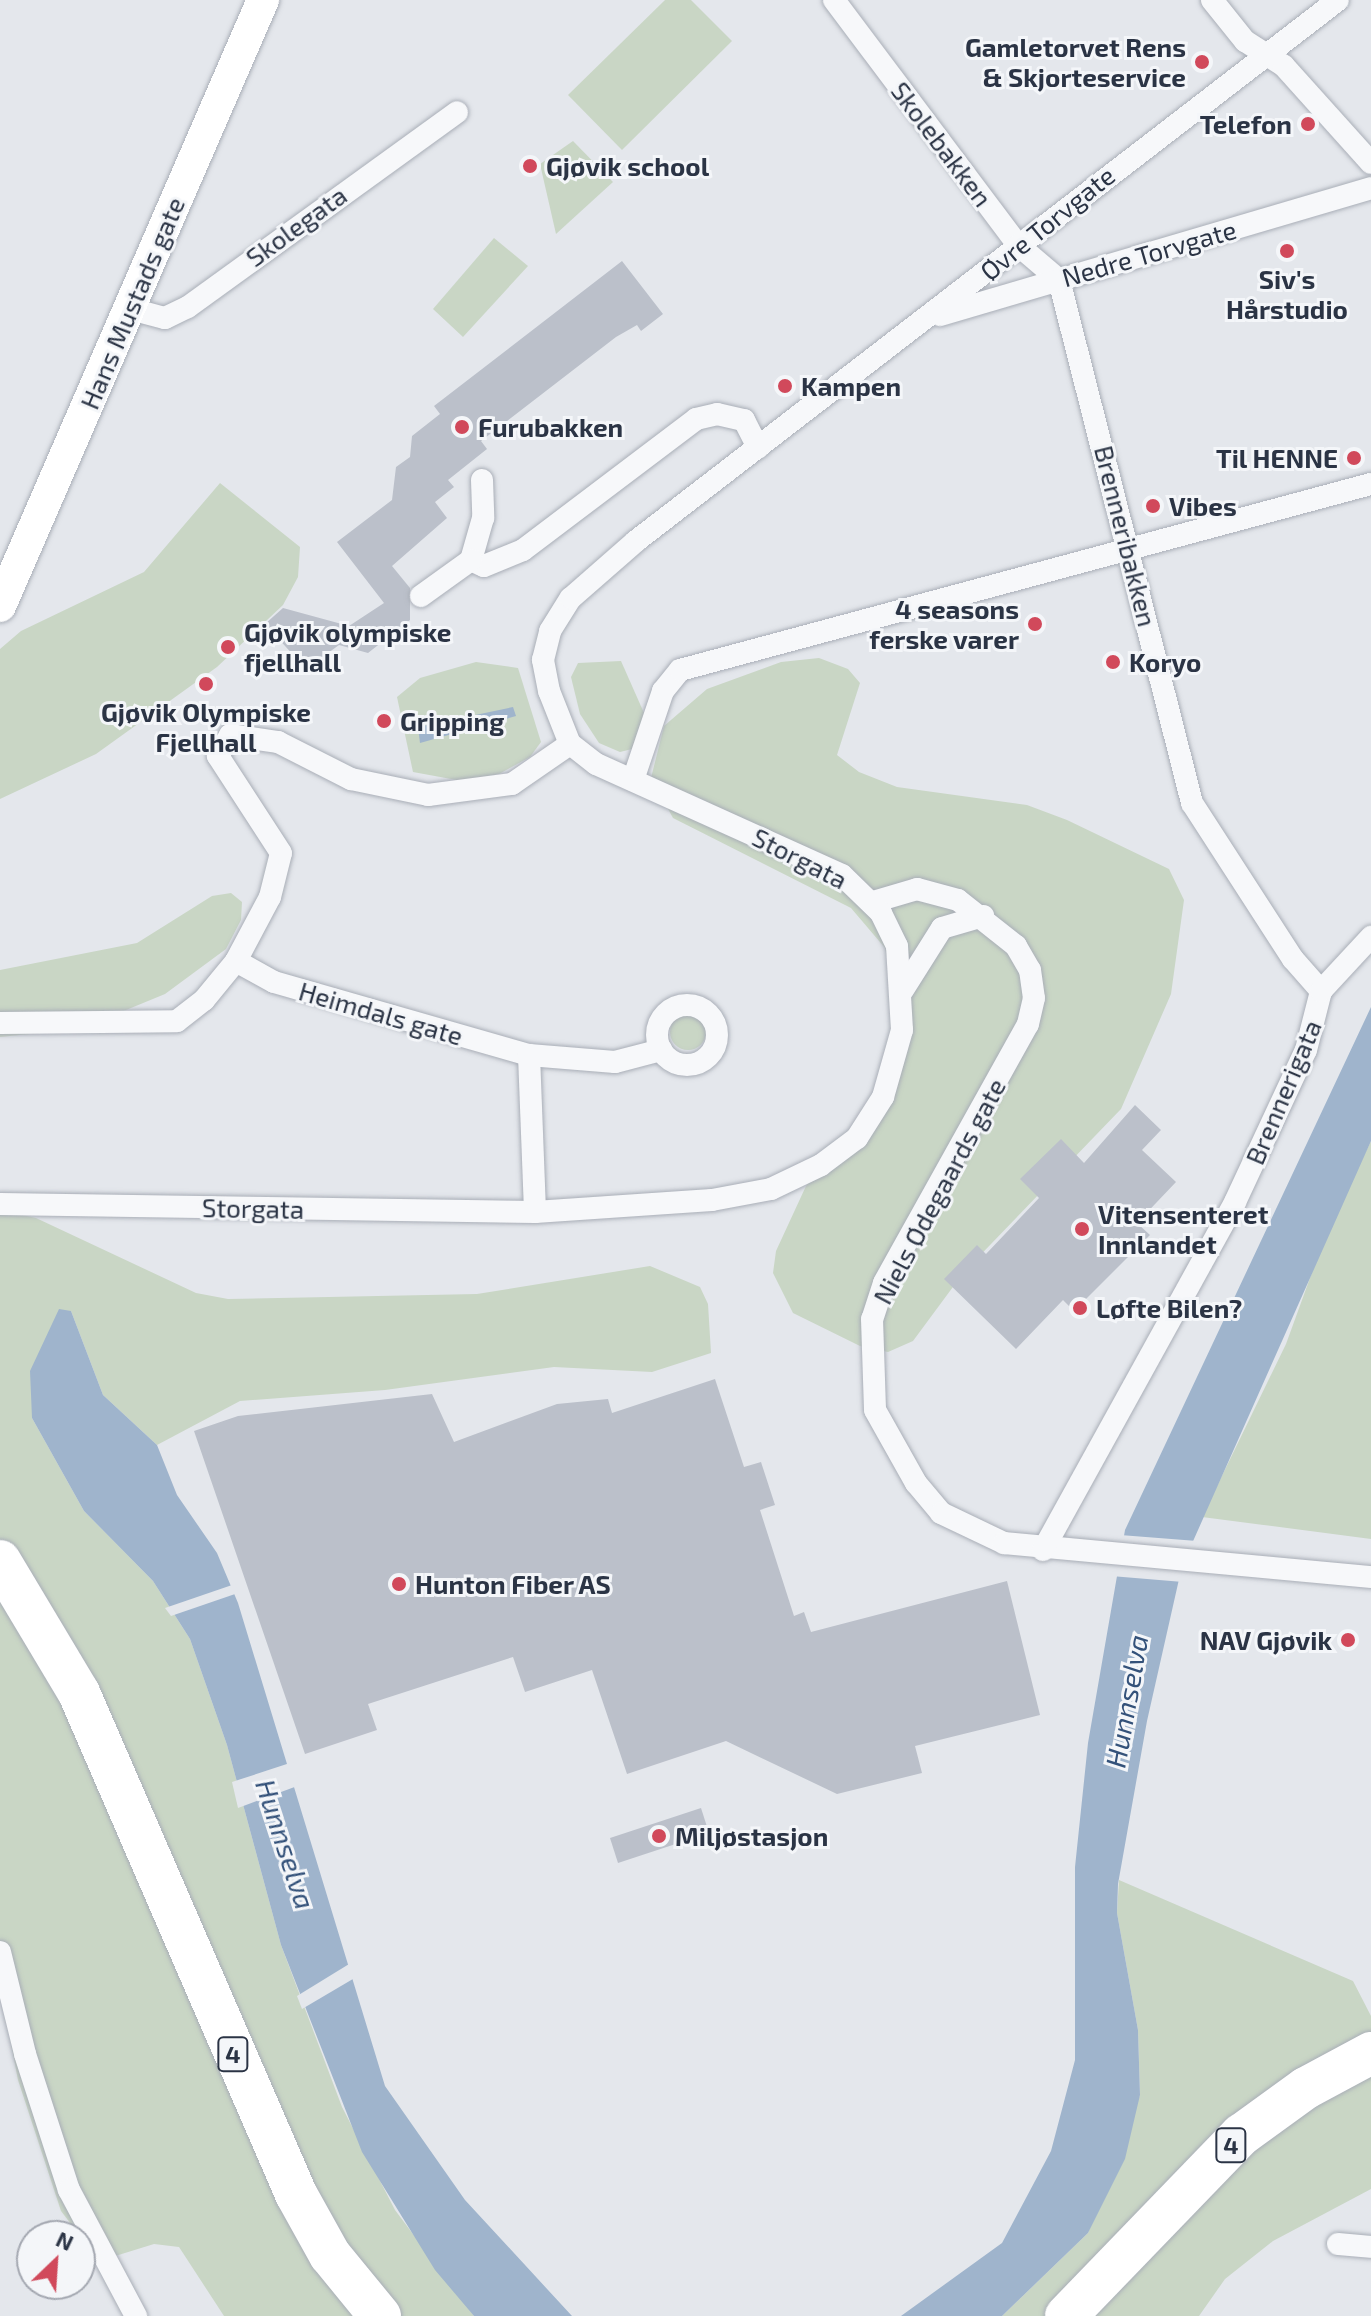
<!DOCTYPE html>
<html>
<head>
<meta charset="utf-8">
<style>
	body { margin:0 }
	#map { position:relative; width:1371px; height:2316px; overflow:hidden; background:#e4e7ec; font-family:"Exo 2",sans-serif }
	div>[style] { position:absolute }
	[style*='--x'] { left:calc(var(--x)*1px); top:calc(var(--y)*1px); width:calc(var(--w)*1px); rotate:calc(var(--a)*1deg) }
	.green>* { inset:0; background:#c9d6c5 }
	.round { border-radius:50% }
	.water>* { inset:0; background:#9fb4cc }
	.pier>* { inset:0; background:#e4e7ec }
	.building>* { inset:0; background:#bbc0ca }
	.roads { filter:drop-shadow(0 0 2px #a9aeb7) drop-shadow(0 0 2px #a9aeb7) }
	.street>* { height:22px; margin:-11px; padding:0 11px; transform-origin:11px; border-radius:11px; background:#f7f8fa }
	.street>.ring { margin:-11px; padding:0; box-sizing:content-box; background:none; border:22px solid #f7f8fa; border-radius:50% }
	.secondary>* { height:32px; margin:-16px; padding:0 16px; transform-origin:16px; border-radius:16px; background:#fff }
	.highway>* { height:42px; margin:-21px; padding:0 21px; transform-origin:21px; border-radius:21px; background:#fff }
	.dots>* { width:22px; height:22px; translate:-50% -50%; box-sizing:border-box; border:4px solid #f4f6f9; border-radius:50% }
	span { translate:-50% -50%; white-space:nowrap; text-align:center; line-height:1.15; -webkit-text-stroke:6px #f4f6f9; paint-order:stroke }
	.shield-label span { padding:2px 6px; background:#f4f6f9; border:2px solid; border-radius:6px; -webkit-text-stroke-width:0 }
	.shield-label { font-size:24px; color:#2b3445; font-weight:700 }
	.poi-label { font-size:26px; color:#2b3445; font-weight:700 }
	.right { translate:-100% -50%; text-align:right }
	.left { translate:0 -50%; text-align:left }
	.street-label { font-size:26px; color:#2b3445 }
	.water-label { font-size:28px; color:#34527a; font-style:italic }
	.north { position:absolute; left:16px; top:2220px; width:80px; height:80px; box-sizing:border-box; background:#f4f6f9; border:2px solid #a4a8b1; border-radius:50%; rotate:25deg; font-size:22px; font-weight:700; line-height:32px; text-align:center; color:#2b3445 }
	.north::after { content:''; display:block; margin:auto; width:28px; height:36px; background:#d1495b; clip-path:polygon(50% 0,100% 100%,50% 72%,0 100%) }
</style>
</head>
<body>
<div id="map">
	<div class="green">
		<i style="clip-path:polygon(665px 0,691px 0,732px 41px,622px 150px,568px 95px)"></i>
		<i style="clip-path:polygon(573px 141px,613px 182px,556px 234px,540px 164px)"></i>
		<i style="clip-path:polygon(494px 238px,528px 266px,463px 337px,433px 309px)"></i>
		<i style="clip-path:polygon(220px 483px,300px 547px,298px 577px,283px 605px,217px 667px,96px 754px,0 799px,0 649px,21px 631px,144px 572px)"></i>
		<i style="clip-path:polygon(819px 658px,848px 669px,860px 683px,837px 755px,859px 772px,897px 787px,1027px 805px,1067px 820px,1169px 869px,1184px 900px,1171px 994px,1121px 1109px,964px 1272px,913px 1341px,888px 1352px,860px 1346px,793px 1313px,773px 1273px,776px 1251px,806px 1186px,858px 1125px,890px 1055px,892px 980px,885px 948px,851px 908px,673px 818px,651px 778px,664px 726px,707px 689px,781px 662px)"></i>
		<i style="clip-path:polygon(621px 661px,644px 713px,632px 749px,620px 752px,599px 743px,580px 714px,571px 677px,578px 663px)"></i>
		<i style="clip-path:polygon(476px 662px,518px 668px,541px 742px,530px 757px,499px 774px,462px 781px,413px 772px,397px 697px,420px 678px)"></i>
		<i style="clip-path:polygon(231px 893px,242px 902px,241px 920px,226px 949px,165px 994px,80px 1029px,0 1037px,0 970px,137px 943px,212px 896px)"></i>
		<i class="round" style="left:670px;top:1014px;width:36px;height:36px"></i>
		<i style="clip-path:polygon(1371px 1141px,1371px 1539px,1202px 1517px,1286px 1344px,1326px 1234px)"></i>
		<i style="clip-path:polygon(0 1210px,36px 1218px,196px 1293px,228px 1299px,477px 1294px,650px 1266px,700px 1287px,708px 1304px,711px 1353px,652px 1372px,554px 1367px,385px 1390px,240px 1401px,157px 1445px,103px 1395px,71px 1311px,32px 1418px,84px 1511px,153px 1581px,190px 1639px,227px 1745px,281px 1945px,342px 2107px,395px 2210px,474px 2316px,224px 2316px,179px 2247px,154px 2244px,83px 2266px,80px 2236px,61px 2211px,18px 2080px,0 1986px)"></i>
		<i style="clip-path:polygon(1119px 1880px,1353px 1981px,1371px 2016px,1371px 2189px,1273px 2241px,1225px 2279px,1199px 2316px,1002px 2316px,1088px 2233px,1140px 2095px,1138px 2030px,1117px 1913px)"></i>
	</div>
	<div class="water">
		<i style="clip-path:polygon(513px 707px,516px 716px,420px 743px,418px 727px)"></i>
		<i style="clip-path:polygon(1371px 1007px,1371px 1141px,1182px 1566px,1147px 1721px,1118px 1884px,1117px 1913px,1138px 2030px,1140px 2095px,1125px 2159px,1088px 2233px,1002px 2316px,901px 2316px,1002px 2243px,1051px 2151px,1075px 2060px,1075px 1867px,1088px 1743px,1125px 1530px)"></i>
		<i style="clip-path:polygon(59px 1309px,71px 1311px,103px 1395px,157px 1445px,177px 1495px,217px 1553px,238px 1603px,385px 2086px,465px 2200px,572px 2316px,474px 2316px,435px 2270px,362px 2152px,281px 1945px,227px 1745px,190px 1639px,153px 1581px,84px 1511px,32px 1418px,30px 1371px)"></i>
	</div>
	<div class="pier">
		<i style="clip-path:polygon(1120px 1535px,1197px 1541px,1183px 1582px,1111px 1576px)"></i>
		<i style="clip-path:polygon(235px 1584px,238px 1593px,171px 1616px,165px 1608px)"></i>
		<i style="clip-path:polygon(293px 1762px,300px 1785px,238px 1808px,232px 1782px)"></i>
		<i style="clip-path:polygon(354px 1961px,358px 1976px,302px 2009px,297px 1996px)"></i>
	</div>
	<div class="building">
		<i style="clip-path:polygon(622px 261px,663px 314px,641px 331px,637px 325px,616px 337px,481px 441px,487px 449px,448px 480px,454px 487px,435px 502px,447px 518px,392px 566px,410px 588px,410px 620px,368px 653px,339px 645px,306px 669px,265px 624px,283px 608px,349px 626px,384px 603px,337px 542px,392px 500px,396px 467px,410px 457px,412px 436px,440px 414px,434px 406px)"></i>
		<i style="clip-path:polygon(1135px 1105px,1161px 1130px,1142px 1150px,1176px 1182px,1137px 1223px,1150px 1235px,1074px 1311px,1063px 1300px,1016px 1349px,944px 1279px,977px 1245px,986px 1254px,1039px 1198px,1020px 1179px,1061px 1139px,1084px 1163px)"></i>
		<i style="clip-path:polygon(715px 1379px,744px 1467px,761px 1462px,775px 1505px,760px 1510px,794px 1616px,804px 1612px,811px 1632px,1007px 1581px,1040px 1715px,915px 1746px,922px 1773px,837px 1794px,726px 1741px,627px 1774px,592px 1670px,525px 1692px,513px 1657px,368px 1704px,377px 1730px,305px 1754px,194px 1431px,238px 1416px,432px 1394px,454px 1442px,557px 1404px,608px 1399px,612px 1413px)"></i>
		<i style="clip-path:polygon(701px 1808px,709px 1833px,618px 1863px,610px 1838px)"></i>
	</div>
	<div class="roads">
		<div class="street">
			<i style="--x:834;--y:0;--w:306;--a:53.1"></i>
			<i style="--x:1018;--y:245;--w:54;--a:40.5"></i>
			<i style="--x:1059;--y:280;--w:540;--a:75.73"></i>
			<i style="--x:1192;--y:803;--w:186;--a:57.1"></i>
			<i style="--x:1293;--y:959;--w:43;--a:48.8"></i>
			<i style="--x:1212;--y:0;--w:53;--a:51.2"></i>
			<i style="--x:1245;--y:41;--w:46;--a:32.7"></i>
			<i style="--x:1284;--y:66;--w:130;--a:48.1"></i>
			<i style="--x:131;--y:309;--w:35;--a:15"></i>
			<i style="--x:165;--y:318;--w:25;--a:-26"></i>
			<i style="--x:188;--y:307;--w:332;--a:-35.9"></i>
			<i style="--x:940;--y:315;--w:449;--a:-16.4"></i>
			<i style="--x:482;--y:480;--w:38;--a:88"></i>
			<i style="--x:483;--y:518;--w:44;--a:105.9"></i>
			<i style="--x:471;--y:560;--w:14;--a:25"></i>
			<i style="--x:484;--y:566;--w:42;--a:-22.3"></i>
			<i style="--x:523;--y:550;--w:217;--a:-37.1"></i>
			<i style="--x:696;--y:419;--w:22;--a:-13"></i>
			<i style="--x:717;--y:414;--w:28;--a:13"></i>
			<i style="--x:744;--y:420;--w:31;--a:63"></i>
			<i style="--x:421;--y:596;--w:62;--a:-35.8"></i>
			<i style="--x:633;--y:780;--w:94;--a:-71.4"></i>
			<i style="--x:663;--y:691;--w:27;--a:-51"></i>
			<i style="--x:680;--y:670;--w:716;--a:-15.07"></i>
			<i style="--x:873;--y:902;--w:46;--a:-16.5"></i>
			<i style="--x:917;--y:889;--w:42;--a:15"></i>
			<i style="--x:958;--y:900;--w:74;--a:38.4"></i>
			<i style="--x:1016;--y:946;--w:28;--a:60"></i>
			<i style="--x:1030;--y:970;--w:28;--a:82"></i>
			<i style="--x:1034;--y:998;--w:27;--a:103"></i>
			<i style="--x:1028;--y:1024;--w:296;--a:119.1"></i>
			<i style="--x:884;--y:1283;--w:38;--a:108"></i>
			<i style="--x:872;--y:1319;--w:91;--a:88.1"></i>
			<i style="--x:875;--y:1410;--w:84;--a:60.7"></i>
			<i style="--x:916;--y:1483;--w:39;--a:50"></i>
			<i style="--x:941;--y:1513;--w:70;--a:25.5"></i>
			<i style="--x:1004;--y:1543;--w:369;--a:5.3"></i>
			<i style="--x:236;--y:961;--w:43;--a:28.9"></i>
			<i style="--x:274;--y:982;--w:265;--a:16"></i>
			<i style="--x:529;--y:1055;--w:157;--a:87.8"></i>
			<i style="--x:903;--y:990;--w:73;--a:-57.8"></i>
			<i style="--x:942;--y:928;--w:43;--a:-16.3"></i>
			<i class="ring" style="left:657px;top:1005px;width:38px;height:38px"></i>
			<i style="--x:0;--y:1023;--w:177;--a:-0.6"></i>
			<i style="--x:177;--y:1021;--w:34;--a:-38"></i>
			<i style="--x:204;--y:1000;--w:50;--a:-50.6"></i>
			<i style="--x:236;--y:961;--w:72;--a:-62"></i>
			<i style="--x:270;--y:897;--w:45;--a:-76"></i>
			<i style="--x:281;--y:853;--w:116;--a:-123"></i>
			<i style="--x:218;--y:756;--w:24;--a:-60"></i>
			<i style="--x:230;--y:735;--w:49;--a:8.3"></i>
			<i style="--x:278;--y:742;--w:82;--a:26.9"></i>
			<i style="--x:351;--y:779;--w:79;--a:11.7"></i>
			<i style="--x:428;--y:795;--w:85;--a:-7.5"></i>
			<i style="--x:512;--y:784;--w:70;--a:-34.6"></i>
			<i style="--x:529;--y:1055;--w:86;--a:4.7"></i>
			<i style="--x:615;--y:1062;--w:48;--a:-14.6"></i>
			<i style="--x:0;--y:1204;--w:535;--a:0.86"></i>
			<i style="--x:535;--y:1212;--w:177;--a:-3.9"></i>
			<i style="--x:712;--y:1200;--w:60;--a:-10.6"></i>
			<i style="--x:771;--y:1189;--w:55;--a:-25.6"></i>
			<i style="--x:821;--y:1165;--w:45;--a:-36.9"></i>
			<i style="--x:857;--y:1138;--w:49;--a:-57.6"></i>
			<i style="--x:883;--y:1097;--w:70;--a:-74.2"></i>
			<i style="--x:902;--y:1030;--w:84;--a:-93.4"></i>
			<i style="--x:897;--y:946;--w:37;--a:-116"></i>
			<i style="--x:881;--y:913;--w:54;--a:-135.7"></i>
			<i style="--x:842;--y:875;--w:270;--a:-155.7"></i>
			<i style="--x:596;--y:764;--w:33;--a:-142"></i>
			<i style="--x:570;--y:744;--w:57;--a:-111.6"></i>
			<i style="--x:549;--y:691;--w:32;--a:-101"></i>
			<i style="--x:543;--y:660;--w:30;--a:-76"></i>
			<i style="--x:550;--y:631;--w:39;--a:-58"></i>
			<i style="--x:571;--y:598;--w:86;--a:-41.2"></i>
			<i style="--x:636;--y:541;--w:886;--a:-37.62"></i>
			<i style="--x:1043;--y:1550;--w:397;--a:-61.1"></i>
			<i style="--x:1235;--y:1202;--w:168;--a:-65"></i>
			<i style="--x:1306;--y:1050;--w:61;--a:-75.7"></i>
			<i style="--x:1321;--y:991;--w:74;--a:-47.2"></i>
			<i style="--x:0;--y:1952;--w:105;--a:76.2"></i>
			<i style="--x:25;--y:2054;--w:143;--a:72.1"></i>
			<i style="--x:69;--y:2190;--w:143;--a:62"></i>
			<i style="--x:1338;--y:2244;--w:33;--a:5"></i>
		</div>
		<div class="secondary">
			<i style="--x:0;--y:606;--w:661;--a:-66.54"></i>
		</div>
		<div class="highway">
			<i style="--x:0;--y:1561;--w:154;--a:59.1"></i>
			<i style="--x:79;--y:1693;--w:546;--a:66.58"></i>
			<i style="--x:296;--y:2194;--w:70;--a:60.9"></i>
			<i style="--x:330;--y:2255;--w:79;--a:50.7"></i>
			<i style="--x:1066;--y:2316;--w:252;--a:-46"></i>
			<i style="--x:1241;--y:2135;--w:80;--a:-35.9"></i>
			<i style="--x:1306;--y:2088;--w:74;--a:-28.3"></i>
		</div>
	</div>
	<div class="dots">
		<i style="left:1202px;top:62px;background:#d1495b"></i>
		<i style="left:1308px;top:124px;background:#d1495b"></i>
		<i style="left:530px;top:166px;background:#d1495b"></i>
		<i style="left:1287px;top:251px;background:#d1495b"></i>
		<i style="left:785px;top:386px;background:#d1495b"></i>
		<i style="left:462px;top:427px;background:#d1495b"></i>
		<i style="left:1354px;top:458px;background:#d1495b"></i>
		<i style="left:1153px;top:506px;background:#d1495b"></i>
		<i style="left:1035px;top:624px;background:#d1495b"></i>
		<i style="left:228px;top:647px;background:#d1495b"></i>
		<i style="left:1113px;top:662px;background:#d1495b"></i>
		<i style="left:206px;top:684px;background:#d1495b"></i>
		<i style="left:384px;top:721px;background:#d1495b"></i>
		<i style="left:1082px;top:1229px;background:#d1495b"></i>
		<i style="left:1080px;top:1308px;background:#d1495b"></i>
		<i style="left:399px;top:1584px;background:#d1495b"></i>
		<i style="left:1348px;top:1640px;background:#d1495b"></i>
		<i style="left:659px;top:1836px;background:#d1495b"></i>
	</div>
	<div class="shield-label">
		<span style="left:233px;top:2054px">4</span>
		<span style="left:1231px;top:2145px">4</span>
	</div>
	<div class="poi-label">
		<span class="right" style="left:1186px;top:62px">Gamletorvet Rens<br>&amp; Skjorteservice</span>
		<span class="right" style="left:1292px;top:124px">Telefon</span>
		<span class="left" style="left:546px;top:166px">Gjøvik school</span>
		<span style="left:1287px;top:294px">Siv's<br>Hårstudio</span>
		<span class="left" style="left:801px;top:386px">Kampen</span>
		<span class="left" style="left:478px;top:427px">Furubakken</span>
		<span class="right" style="left:1338px;top:458px">Til HENNE</span>
		<span class="left" style="left:1169px;top:506px">Vibes</span>
		<span class="right" style="left:1019px;top:624px">4 seasons<br>ferske varer</span>
		<span class="left" style="left:244px;top:647px">Gjøvik olympiske<br>fjellhall</span>
		<span class="left" style="left:1129px;top:662px">Koryo</span>
		<span style="left:206px;top:727px">Gjøvik Olympiske<br>Fjellhall</span>
		<span class="left" style="left:400px;top:721px">Gripping</span>
		<span class="left" style="left:1098px;top:1229px">Vitensenteret<br>Innlandet</span>
		<span class="left" style="left:1096px;top:1308px">Løfte Bilen?</span>
		<span class="left" style="left:415px;top:1584px">Hunton Fiber AS</span>
		<span class="right" style="left:1332px;top:1640px">NAV Gjøvik</span>
		<span class="left" style="left:675px;top:1836px">Miljøstasjon</span>
	</div>
	<div class="street-label">
		<span style="left:942px;top:144px;rotate:53deg">Skolebakken</span>
		<span style="left:1047px;top:223px;rotate:-39deg">Øvre Torvgate</span>
		<span style="left:296px;top:226px;rotate:-36deg">Skolegata</span>
		<span style="left:1149px;top:253px;rotate:-16deg">Nedre Torvgate</span>
		<span style="left:132px;top:303px;rotate:-67deg">Hans Mustads gate</span>
		<span style="left:1126px;top:536px;rotate:76deg">Brenneribakken</span>
		<span style="left:800px;top:858px;rotate:27deg">Storgata</span>
		<span style="left:381px;top:1013px;rotate:16deg">Heimdals gate</span>
		<span style="left:1283px;top:1092px;rotate:-67deg">Brennerigata</span>
		<span style="left:939px;top:1191px;rotate:-62deg">Niels Ødegaards gate</span>
		<span style="left:253px;top:1208px;rotate:1deg">Storgata</span>
	</div>
	<div class="water-label">
		<span style="left:1126px;top:1701px;rotate:-80deg">Hunnselva</span>
		<span style="left:286px;top:1844px;rotate:72deg">Hunnselva</span>
	</div>
	<div class="north">N</div>
</div>
</body>
</html>
